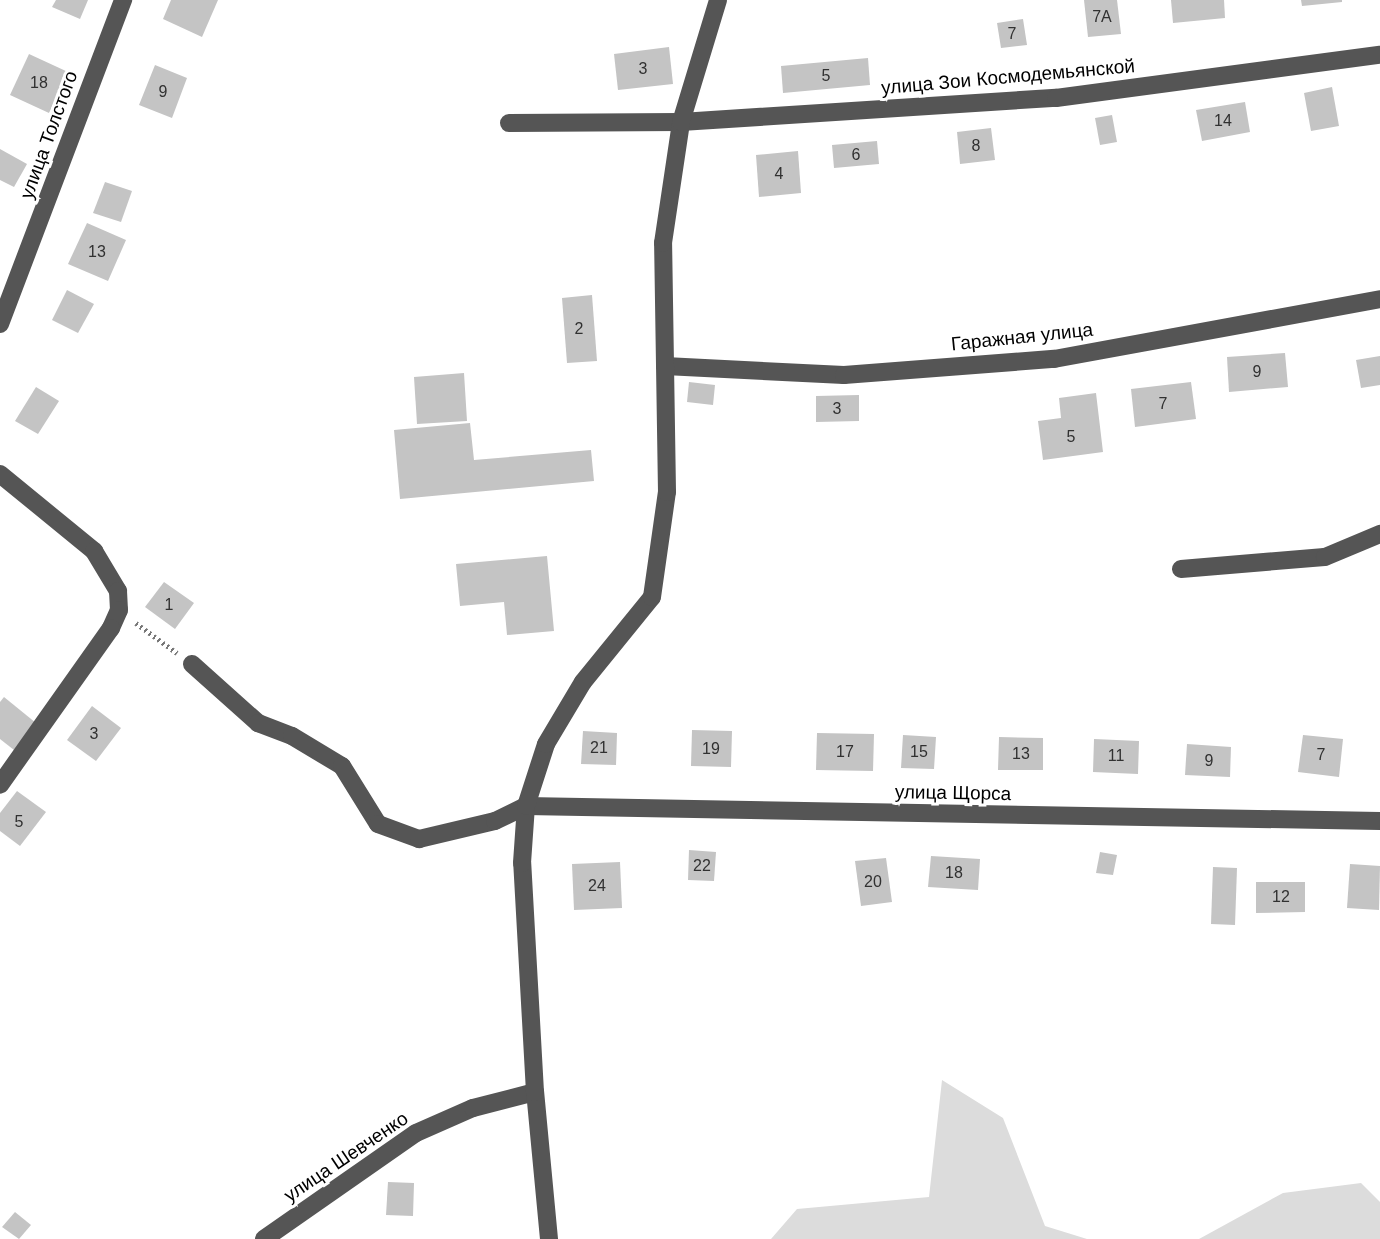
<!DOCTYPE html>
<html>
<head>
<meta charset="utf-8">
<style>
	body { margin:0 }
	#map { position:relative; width:1380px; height:1239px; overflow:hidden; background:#fff; font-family:Helvetica,sans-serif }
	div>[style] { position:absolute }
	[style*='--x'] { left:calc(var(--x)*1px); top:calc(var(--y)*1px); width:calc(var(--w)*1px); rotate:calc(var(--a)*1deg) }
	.green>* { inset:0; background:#dcdcdc }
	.building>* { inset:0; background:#c4c4c4 }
	.path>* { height:4.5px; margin-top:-2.25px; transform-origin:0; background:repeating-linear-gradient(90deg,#777 0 2px,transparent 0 5.5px) }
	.minor>* { height:18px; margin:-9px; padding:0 9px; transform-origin:9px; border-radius:9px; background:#555 }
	span { translate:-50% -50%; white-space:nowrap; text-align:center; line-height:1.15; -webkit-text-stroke:6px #fff; paint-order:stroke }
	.number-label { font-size:16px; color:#313131 }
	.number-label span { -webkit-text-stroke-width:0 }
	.street-label { font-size:19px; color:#000 }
</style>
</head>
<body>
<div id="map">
	<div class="green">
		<i style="clip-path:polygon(942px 1080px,1003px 1118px,1045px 1226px,1087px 1239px,771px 1239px,797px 1209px,929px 1197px)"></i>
		<i style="clip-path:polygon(1361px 1183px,1380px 1202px,1380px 1239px,1199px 1239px,1283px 1193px)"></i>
	</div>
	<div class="building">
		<i style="clip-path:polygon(56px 0,88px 0,80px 19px,52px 7px)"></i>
		<i style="clip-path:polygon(171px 0,218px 0,202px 37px,163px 19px)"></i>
		<i style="clip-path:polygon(1084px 0,1117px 0,1121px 34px,1088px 37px)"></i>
		<i style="clip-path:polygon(1171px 0,1224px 0,1225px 18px,1173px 23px)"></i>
		<i style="clip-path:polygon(1301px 0,1342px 0,1342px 2px,1302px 6px)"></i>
		<i style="clip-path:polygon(1023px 19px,1027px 45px,1001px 48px,997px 23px)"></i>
		<i style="clip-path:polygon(669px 47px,673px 84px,618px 90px,614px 54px)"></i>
		<i style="clip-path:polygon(29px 54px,68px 72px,49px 113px,10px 95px)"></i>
		<i style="clip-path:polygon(868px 58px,870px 85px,783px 93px,781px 66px)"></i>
		<i style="clip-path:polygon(155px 65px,187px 78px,172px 118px,139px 105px)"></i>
		<i style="clip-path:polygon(1332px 87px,1339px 126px,1311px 131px,1304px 93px)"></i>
		<i style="clip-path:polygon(1245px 102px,1250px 132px,1202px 141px,1196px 110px)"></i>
		<i style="clip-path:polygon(1112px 115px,1117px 142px,1100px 145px,1095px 118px)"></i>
		<i style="clip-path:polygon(991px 128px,995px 160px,960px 164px,957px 132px)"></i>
		<i style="clip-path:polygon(877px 141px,879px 164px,834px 168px,832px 145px)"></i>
		<i style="clip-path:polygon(0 149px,27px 164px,14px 187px,0 180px)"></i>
		<i style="clip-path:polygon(798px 151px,801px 193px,759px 197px,756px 155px)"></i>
		<i style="clip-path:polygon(105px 182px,132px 191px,121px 222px,93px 213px)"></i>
		<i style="clip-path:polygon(87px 223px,126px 240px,108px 281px,68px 264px)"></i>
		<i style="clip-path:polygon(67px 290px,94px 304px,78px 333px,52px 320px)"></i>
		<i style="clip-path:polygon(592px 295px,597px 361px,567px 363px,562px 298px)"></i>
		<i style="clip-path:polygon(1285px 353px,1288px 387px,1229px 392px,1227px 357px)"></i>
		<i style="clip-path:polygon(1380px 356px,1380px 385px,1361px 388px,1356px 360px)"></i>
		<i style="clip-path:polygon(464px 373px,467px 421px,417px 424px,414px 377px)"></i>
		<i style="clip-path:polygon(689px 382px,715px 385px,713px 405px,687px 402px)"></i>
		<i style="clip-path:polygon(1191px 382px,1196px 419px,1135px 427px,1131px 389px)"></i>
		<i style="clip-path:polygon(36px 387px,59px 401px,38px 434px,15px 421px)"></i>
		<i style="clip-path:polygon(1096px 393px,1103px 452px,1043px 460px,1038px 421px,1061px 418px,1059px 398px)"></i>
		<i style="clip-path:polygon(859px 395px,859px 421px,816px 422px,816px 396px)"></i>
		<i style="clip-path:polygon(470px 423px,474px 460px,591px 450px,594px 481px,400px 499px,394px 430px)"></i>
		<i style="clip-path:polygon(547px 556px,554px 631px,507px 635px,504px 602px,460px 606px,456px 564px)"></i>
		<i style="clip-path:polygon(164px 582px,194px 603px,175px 629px,145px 607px)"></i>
		<i style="clip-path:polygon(4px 697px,36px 723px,14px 750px,0 739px,0 702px)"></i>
		<i style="clip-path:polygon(92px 706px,121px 728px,96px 761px,67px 740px)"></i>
		<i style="clip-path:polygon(692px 730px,732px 731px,731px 767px,691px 766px)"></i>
		<i style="clip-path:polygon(583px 731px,617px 733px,616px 765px,581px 764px)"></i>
		<i style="clip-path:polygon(817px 733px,874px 734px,873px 771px,816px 770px)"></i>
		<i style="clip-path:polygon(903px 735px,936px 737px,934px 769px,901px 768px)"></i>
		<i style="clip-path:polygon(1303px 735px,1343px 739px,1339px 777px,1298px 772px)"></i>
		<i style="clip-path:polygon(999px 737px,1043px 738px,1043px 770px,998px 770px)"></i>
		<i style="clip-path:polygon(1094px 739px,1139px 741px,1138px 774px,1093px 772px)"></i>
		<i style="clip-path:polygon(1187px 744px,1231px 747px,1230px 777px,1185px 775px)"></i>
		<i style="clip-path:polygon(17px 791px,46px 812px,20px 846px,0 831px,0 813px)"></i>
		<i style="clip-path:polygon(689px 850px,716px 852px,714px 881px,688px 880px)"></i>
		<i style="clip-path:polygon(1100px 852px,1117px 855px,1113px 875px,1096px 873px)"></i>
		<i style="clip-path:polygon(931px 856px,980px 859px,978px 890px,928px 887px)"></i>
		<i style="clip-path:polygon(886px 858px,892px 902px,861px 906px,855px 861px)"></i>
		<i style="clip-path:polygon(620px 862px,622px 908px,574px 910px,572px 864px)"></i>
		<i style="clip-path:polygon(1350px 864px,1380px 866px,1379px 910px,1347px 908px)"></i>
		<i style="clip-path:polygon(1213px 867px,1237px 868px,1235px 925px,1211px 924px)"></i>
		<i style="clip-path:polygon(1256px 882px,1305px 882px,1305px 912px,1256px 913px)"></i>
		<i style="clip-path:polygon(388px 1182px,414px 1183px,413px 1216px,386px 1215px)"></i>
		<i style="clip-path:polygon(15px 1212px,31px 1225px,19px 1239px,2px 1227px)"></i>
	</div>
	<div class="path">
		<i style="--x:136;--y:623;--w:51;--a:36.2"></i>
	</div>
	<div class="minor">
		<i style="--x:509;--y:123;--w:172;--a:-0.3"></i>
		<i style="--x:681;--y:122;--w:376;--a:-3.7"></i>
		<i style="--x:1056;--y:98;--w:327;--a:-7.6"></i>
		<i style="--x:0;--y:324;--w:347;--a:-69.2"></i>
		<i style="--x:665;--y:366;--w:179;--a:2.9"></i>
		<i style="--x:844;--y:375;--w:211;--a:-4.4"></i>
		<i style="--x:1054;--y:359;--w:331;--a:-10.4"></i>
		<i style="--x:0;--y:474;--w:122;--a:39.3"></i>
		<i style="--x:94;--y:551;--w:47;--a:59"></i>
		<i style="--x:118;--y:591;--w:19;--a:87"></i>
		<i style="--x:119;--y:610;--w:20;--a:114"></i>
		<i style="--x:111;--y:628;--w:192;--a:125.3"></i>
		<i style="--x:1181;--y:569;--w:144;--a:-4.8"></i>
		<i style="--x:1325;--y:557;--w:60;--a:-22.7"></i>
		<i style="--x:192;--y:664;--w:89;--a:41.8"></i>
		<i style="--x:258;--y:723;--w:36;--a:21"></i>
		<i style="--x:292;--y:736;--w:58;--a:31"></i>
		<i style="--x:342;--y:766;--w:68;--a:58.2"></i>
		<i style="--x:378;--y:824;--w:44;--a:20.1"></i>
		<i style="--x:419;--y:839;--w:78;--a:-13.3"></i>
		<i style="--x:495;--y:821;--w:34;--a:-26"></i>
		<i style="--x:526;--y:806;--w:854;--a:1.01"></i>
		<i style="--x:264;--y:1239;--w:185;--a:-34.9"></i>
		<i style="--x:416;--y:1133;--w:62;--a:-23.7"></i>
		<i style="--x:473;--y:1108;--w:64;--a:-14.5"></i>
		<i style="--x:549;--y:1239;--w:148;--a:-95.4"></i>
		<i style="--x:535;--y:1092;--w:229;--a:-93.2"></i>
		<i style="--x:522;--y:863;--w:57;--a:-86"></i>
		<i style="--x:526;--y:806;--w:65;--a:-72.1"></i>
		<i style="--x:546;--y:744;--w:72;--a:-59.2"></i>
		<i style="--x:583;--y:682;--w:109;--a:-50.9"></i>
		<i style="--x:652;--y:597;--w:106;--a:-81.9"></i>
		<i style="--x:667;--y:492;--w:249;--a:-90.9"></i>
		<i style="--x:663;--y:243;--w:122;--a:-81.5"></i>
		<i style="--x:681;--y:122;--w:127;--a:-73.1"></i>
	</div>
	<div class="number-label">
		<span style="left:1102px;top:17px">7А</span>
		<span style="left:1012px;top:34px">7</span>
		<span style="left:643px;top:69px">3</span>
		<span style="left:826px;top:76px">5</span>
		<span style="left:39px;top:83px">18</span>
		<span style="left:163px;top:92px">9</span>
		<span style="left:1223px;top:121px">14</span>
		<span style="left:976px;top:146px">8</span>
		<span style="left:856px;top:155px">6</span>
		<span style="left:779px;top:174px">4</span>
		<span style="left:97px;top:252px">13</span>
		<span style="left:579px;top:329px">2</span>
		<span style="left:1257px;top:372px">9</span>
		<span style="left:1163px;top:404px">7</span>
		<span style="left:837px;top:409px">3</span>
		<span style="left:1071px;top:437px">5</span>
		<span style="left:169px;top:605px">1</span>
		<span style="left:94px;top:734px">3</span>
		<span style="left:599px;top:748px">21</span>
		<span style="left:711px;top:749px">19</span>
		<span style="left:845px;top:752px">17</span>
		<span style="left:919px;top:752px">15</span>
		<span style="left:1021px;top:754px">13</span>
		<span style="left:1321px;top:755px">7</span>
		<span style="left:1116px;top:756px">11</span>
		<span style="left:1209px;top:761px">9</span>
		<span style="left:19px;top:822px">5</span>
		<span style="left:702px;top:866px">22</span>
		<span style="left:954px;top:873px">18</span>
		<span style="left:873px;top:882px">20</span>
		<span style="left:597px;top:886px">24</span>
		<span style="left:1281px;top:897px">12</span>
	</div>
	<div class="street-label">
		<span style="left:1008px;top:77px;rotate:-5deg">улица Зои Космодемьянской</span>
		<span style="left:49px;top:135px;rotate:-70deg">улица Толстого</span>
		<span style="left:1022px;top:337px;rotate:-6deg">Гаражная улица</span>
		<span style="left:953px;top:793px;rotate:1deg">улица Щорса</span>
		<span style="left:346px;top:1157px;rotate:-34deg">улица Шевченко</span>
	</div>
</div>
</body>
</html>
